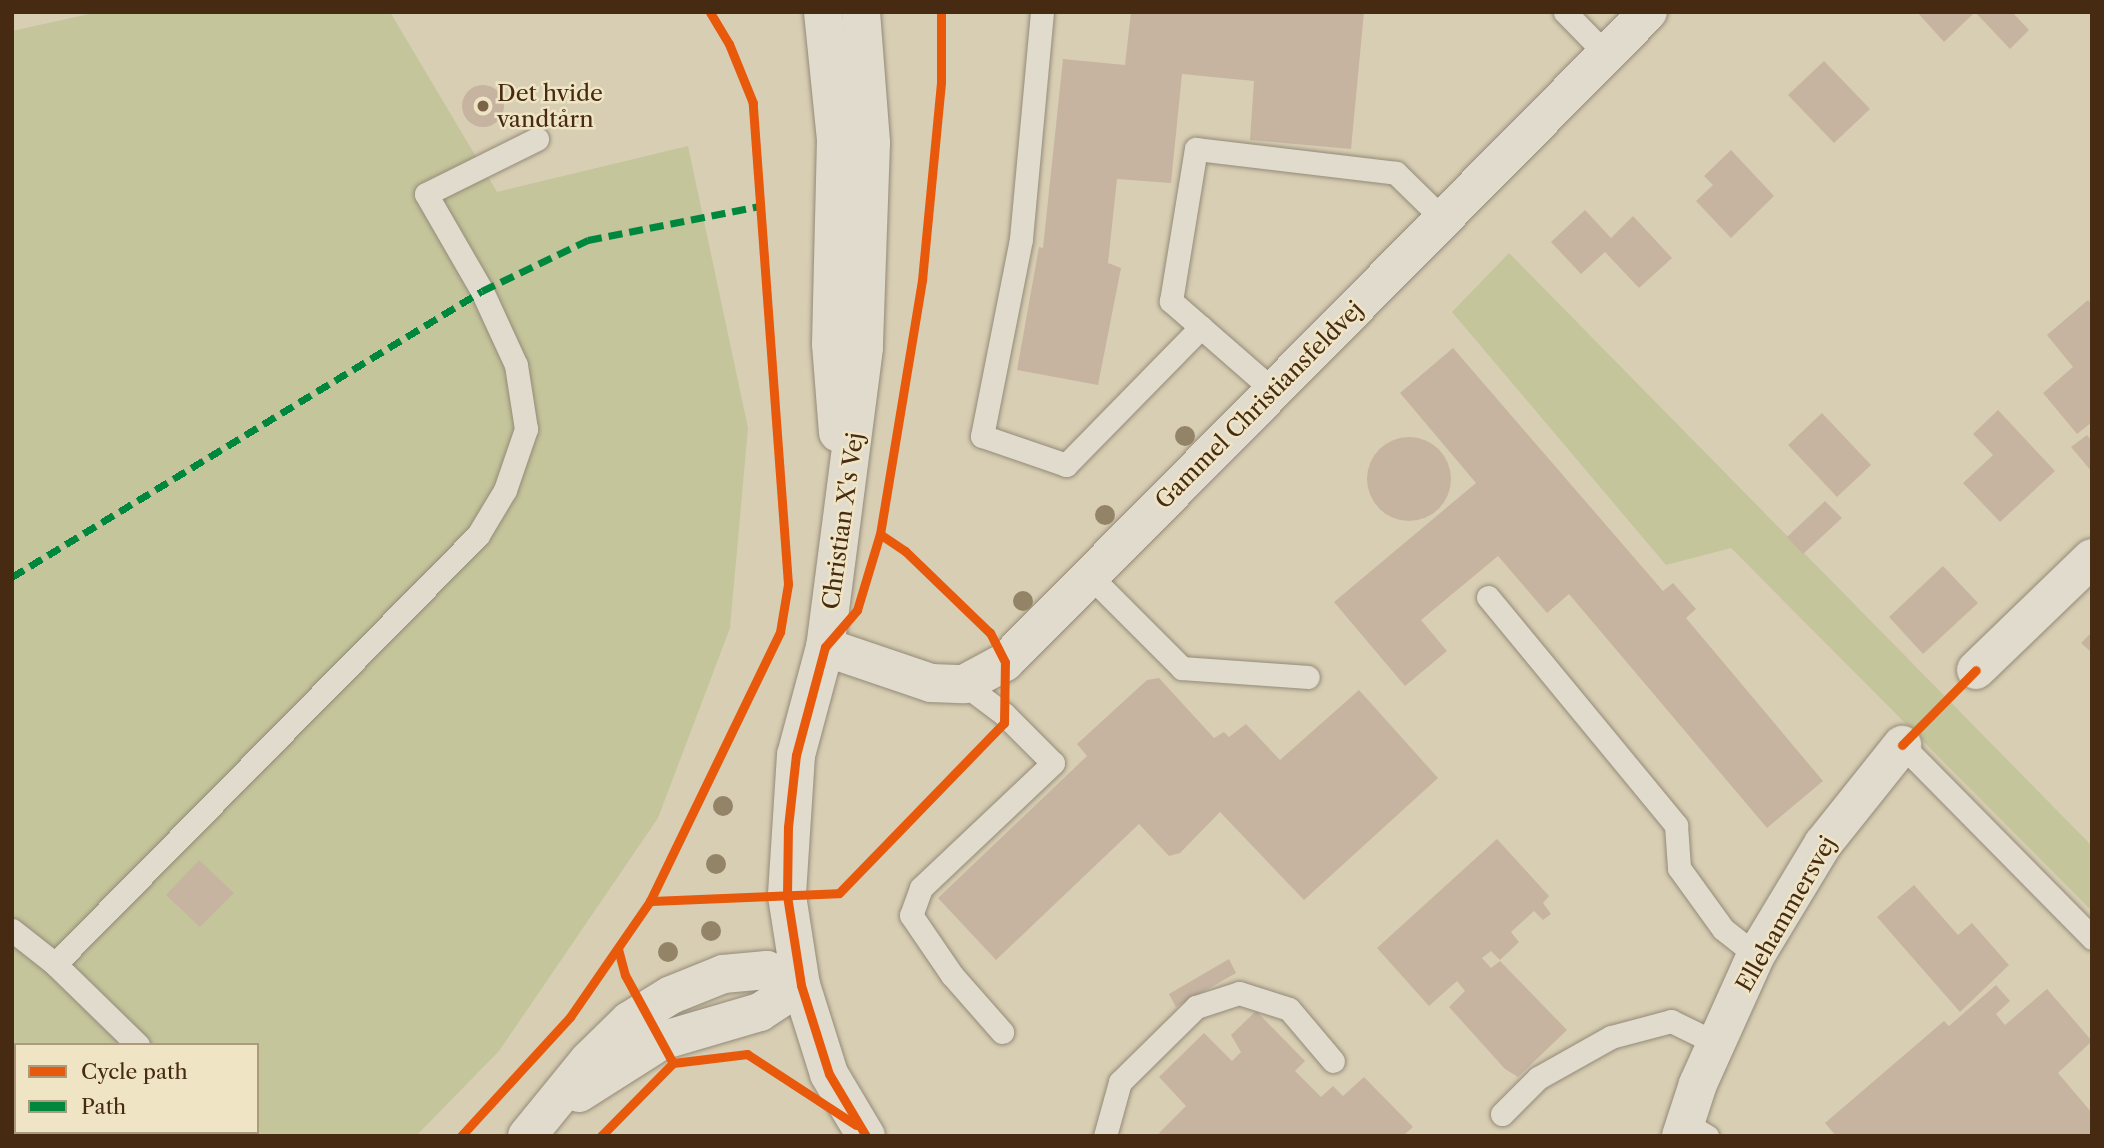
<!DOCTYPE html>
<html>
<head>
<meta charset="utf-8">
<style>
	body { margin:0 }
	#map { position:relative; width:2104px; height:1148px; overflow:hidden; background:#d8ceb3; font-family:"Libre Caslon Text",serif }
	div>[style] { position:absolute }
	[style*='--x'] { left:calc(var(--x)*1px); top:calc(var(--y)*1px); width:calc(var(--w)*1px); rotate:calc(var(--a)*1deg) }
	.green>* { inset:0; background:#c4c59b }
	.building>* { inset:0; background:#c6b4a1 }
	.round { border-radius:50% }
	.roads { filter:drop-shadow(0 0 2px #948a78) drop-shadow(0 0 2px #948a78) }
	.lane>* { height:23px; margin:-11.5px; padding:0 11.5px; transform-origin:11.5px; border-radius:11.5px; background:#e0dbcd }
	.street>* { height:38px; margin:-19px; padding:0 19px; transform-origin:19px; border-radius:19px; background:#e0dbcd }
	.secondary>* { height:38px; margin:-19px; padding:0 19px; transform-origin:19px; border-radius:19px; background:#e0dbcd }
	.quiet>* { height:7px; margin-top:-3.5px; transform-origin:0; background:repeating-linear-gradient(90deg,#00873e 0 14px,transparent 0 21px) }
	.cycleway>* { height:9px; margin:-4.5px; padding:0 4.5px; transform-origin:4.5px; border-radius:4.5px; background:#e8590c }
	.trees>* { width:20px; height:20px; margin:-10px; border-radius:50%; background:#948467 }
	.dots>* { width:19px; height:19px; translate:-50% -50%; box-sizing:border-box; border:4px solid #efe4c4; border-radius:50% }
	span { translate:-50% -50%; white-space:nowrap; text-align:center; line-height:1.15; -webkit-text-stroke:5px #efe4c4; paint-order:stroke }
	.poi-label { font-size:23px; color:#462b12 }
	.left { translate:0 -50%; text-align:left }
	.street-label { font-size:23px; color:#462b12 }
	.frame { position:absolute; inset:0; border:14px solid #462b12; pointer-events:none }
	.legend { position:absolute; left:14px; top:1043px; width:245px; height:91px; box-sizing:border-box; background:#efe4c4; border:2px solid #ab9a7d; margin:0; padding:9px 12px; list-style:none; font-size:21px; color:#462b12 }
	.legend li { display:flex; align-items:center; gap:14px; height:35px }
	.legend b { width:35px; border:2px solid #ab9a7d }
</style>
</head>
<body>
<div id="map">
	<div class="green">
		<i style="clip-path:polygon(evenodd,98px 12px,390px 12px,497px 192px,688px 146px,748px 428px,730px 628px,658px 818px,499px 1051px,416px 1136px,12px 1136px,12px 31px,98px 12px,16px 1045px,257px 1045px,257px 1132px,16px 1132px,16px 1045px)"></i>
		<i style="clip-path:polygon(1509px 253px,2092px 846px,2092px 911px,1731px 548px,1666px 565px,1452px 312px)"></i>
	</div>
	<div class="building">
		<i style="clip-path:polygon(1131px 12px,1364px 12px,1351px 149px,1250px 140px,1254px 81px,1182px 74px,1171px 183px,1117px 179px,1108px 263px,1121px 268px,1098px 385px,1017px 370px,1039px 247px,1043px 248px,1063px 59px,1125px 65px)"></i>
		<i style="clip-path:polygon(1917px 12px,2012px 12px,2029px 30px,2010px 49px,1975px 12px,1944px 42px)"></i>
		<i style="clip-path:polygon(1824px 61px,1870px 109px,1834px 143px,1788px 95px)"></i>
		<i class="round" style="left:462px;top:85px;width:42px;height:42px"></i>
		<i style="clip-path:polygon(1731px 150px,1774px 196px,1731px 238px,1696px 201px,1713px 185px,1704px 176px)"></i>
		<i style="clip-path:polygon(1585px 210px,1611px 238px,1633px 216px,1672px 258px,1639px 288px,1605px 252px,1581px 274px,1551px 242px)"></i>
		<i style="clip-path:polygon(2088px 300px,2092px 305px,2092px 422px,2077px 434px,2043px 393px,2073px 367px,2047px 335px)"></i>
		<i style="clip-path:polygon(1453px 348px,1663px 591px,1673px 583px,1696px 609px,1686px 618px,1823px 781px,1767px 828px,1569px 594px,1547px 613px,1498px 556px,1421px 620px,1447px 651px,1405px 686px,1334px 602px,1476px 483px,1400px 393px)"></i>
		<i style="clip-path:polygon(1998px 410px,2055px 471px,2000px 522px,1963px 483px,1993px 455px,1973px 434px)"></i>
		<i style="clip-path:polygon(1822px 413px,1871px 465px,1837px 497px,1788px 445px)"></i>
		<i style="clip-path:polygon(2087px 435px,2092px 441px,2092px 472px,2071px 447px)"></i>
		<i class="round" style="left:1367px;top:437px;width:84px;height:84px"></i>
		<i style="clip-path:polygon(1825px 501px,1842px 518px,1803px 554px,1787px 537px)"></i>
		<i style="clip-path:polygon(1943px 566px,1978px 603px,1923px 654px,1889px 617px)"></i>
		<i style="clip-path:polygon(2092px 632px,2092px 653px,2081px 643px)"></i>
		<i style="clip-path:polygon(1159px 678px,1214px 738px,1224px 732px,1229px 737px,1246px 724px,1280px 760px,1359px 690px,1438px 778px,1304px 900px,1220px 812px,1180px 853px,1169px 856px,1139px 824px,996px 960px,938px 898px,1087px 756px,1077px 744px,1147px 680px)"></i>
		<i style="clip-path:polygon(1497px 839px,1549px 896px,1543px 903px,1551px 914px,1543px 920px,1534px 911px,1511px 932px,1519px 942px,1500px 960px,1491px 951px,1482px 958px,1491px 968px,1500px 961px,1567px 1030px,1518px 1077px,1505px 1069px,1449px 1007px,1465px 991px,1457px 981px,1429px 1006px,1377px 948px)"></i>
		<i style="clip-path:polygon(199px 860px,234px 893px,200px 927px,166px 895px)"></i>
		<i style="clip-path:polygon(1914px 885px,1958px 935px,1972px 923px,2009px 965px,1960px 1012px,1877px 917px)"></i>
		<i style="clip-path:polygon(1229px 959px,1236px 973px,1176px 1007px,1169px 994px)"></i>
		<i style="clip-path:polygon(1996px 985px,2010px 1001px,1996px 1014px,2005px 1025px,2047px 989px,2092px 1041px,2058px 1073px,2092px 1113px,2092px 1136px,1836px 1136px,1825px 1123px,1944px 1021px,1949px 1026px)"></i>
		<i style="clip-path:polygon(1256px 1011px,1305px 1061px,1295px 1071px,1321px 1097px,1333px 1086px,1343px 1096px,1364px 1077px,1413px 1127px,1403px 1136px,1161px 1136px,1159px 1133px,1186px 1106px,1159px 1077px,1204px 1033px,1232px 1061px,1241px 1052px,1231px 1035px)"></i>
	</div>
	<div class="roads">
		<div class="lane">
			<i style="--x:1042;--y:12;--w:228;--a:95.3"></i>
			<i style="--x:1021;--y:239;--w:201;--a:101.2"></i>
			<i style="--x:982;--y:436;--w:89;--a:19"></i>
			<i style="--x:1066;--y:465;--w:193;--a:-45.6"></i>
			<i style="--x:1565;--y:12;--w:59;--a:45.7"></i>
			<i style="--x:1274;--y:391;--w:137;--a:-138.9"></i>
			<i style="--x:1171;--y:301;--w:154;--a:-80.7"></i>
			<i style="--x:1196;--y:149;--w:201;--a:6.8"></i>
			<i style="--x:1396;--y:173;--w:66;--a:44.4"></i>
			<i style="--x:1090;--y:576;--w:130;--a:45"></i>
			<i style="--x:1182;--y:668;--w:126;--a:4.1"></i>
			<i style="--x:1488;--y:597;--w:296;--a:50.5"></i>
			<i style="--x:1676;--y:825;--w:43;--a:86"></i>
			<i style="--x:1679;--y:868;--w:75;--a:54.2"></i>
			<i style="--x:1723;--y:929;--w:42;--a:38.2"></i>
			<i style="--x:964;--y:684;--w:50;--a:36.9"></i>
			<i style="--x:1004;--y:714;--w:69;--a:45"></i>
			<i style="--x:1053;--y:763;--w:182;--a:136.6"></i>
			<i style="--x:921;--y:888;--w:29;--a:110"></i>
			<i style="--x:911;--y:915;--w:73;--a:55.7"></i>
			<i style="--x:952;--y:975;--w:76;--a:48.7"></i>
			<i style="--x:1902;--y:745;--w:271;--a:45.4"></i>
			<i style="--x:12;--y:930;--w:55;--a:38.3"></i>
			<i style="--x:55;--y:964;--w:116;--a:44.3"></i>
			<i style="--x:55;--y:964;--w:602;--a:-45.4"></i>
			<i style="--x:478;--y:535;--w:52;--a:-59"></i>
			<i style="--x:505;--y:490;--w:65;--a:-71"></i>
			<i style="--x:526;--y:429;--w:65;--a:-98.9"></i>
			<i style="--x:516;--y:365;--w:81;--a:-114.7"></i>
			<i style="--x:482;--y:291;--w:112;--a:-120"></i>
			<i style="--x:426;--y:194;--w:124;--a:-26.4"></i>
			<i style="--x:1502;--y:1114;--w:51;--a:-45"></i>
			<i style="--x:1538;--y:1078;--w:84;--a:-29.3"></i>
			<i style="--x:1611;--y:1037;--w:62;--a:-14.9"></i>
			<i style="--x:1671;--y:1021;--w:50;--a:26.1"></i>
			<i style="--x:1685;--y:1123;--w:26;--a:31"></i>
			<i style="--x:228;--y:1132;--w:5;--a:53"></i>
			<i style="--x:1105;--y:1136;--w:56;--a:-74.5"></i>
			<i style="--x:1120;--y:1082;--w:107;--a:-44.6"></i>
			<i style="--x:1196;--y:1007;--w:45;--a:-18"></i>
			<i style="--x:1239;--y:993;--w:52;--a:17.7"></i>
			<i style="--x:1289;--y:1009;--w:68;--a:49.8"></i>
		</div>
		<div class="street">
			<i style="--x:825;--y:647;--w:112;--a:18.8"></i>
			<i style="--x:931;--y:683;--w:33;--a:2"></i>
			<i style="--x:964;--y:684;--w:47;--a:-28.2"></i>
			<i style="--x:1005;--y:662;--w:914;--a:-45.31"></i>
			<i style="--x:1976;--y:670;--w:161;--a:-44"></i>
			<i style="--x:1681;--y:1136;--w:55;--a:-71.9"></i>
			<i style="--x:1698;--y:1084;--w:141;--a:-65.8"></i>
			<i style="--x:1756;--y:955;--w:130;--a:-58.9"></i>
			<i style="--x:1823;--y:844;--w:127;--a:-51.4"></i>
		</div>
		<div class="secondary">
			<i style="--x:823;--y:12;--w:128;--a:84.2"></i>
			<i style="--x:836;--y:139;--w:205;--a:91.4"></i>
			<i style="--x:831;--y:344;--w:89;--a:85.5"></i>
			<i style="--x:861;--y:12;--w:131;--a:85.6"></i>
			<i style="--x:871;--y:143;--w:205;--a:92"></i>
			<i style="--x:864;--y:348;--w:302;--a:97.4"></i>
			<i style="--x:825;--y:647;--w:112;--a:105"></i>
			<i style="--x:796;--y:755;--w:141;--a:93.7"></i>
			<i style="--x:787;--y:896;--w:90;--a:81.1"></i>
			<i style="--x:801;--y:985;--w:93;--a:72.5"></i>
			<i style="--x:829;--y:1074;--w:72;--a:59.2"></i>
			<i style="--x:579;--y:1093;--w:97;--a:-32.4"></i>
			<i style="--x:661;--y:1041;--w:103;--a:-16.3"></i>
			<i style="--x:760;--y:1012;--w:49;--a:-33.4"></i>
			<i style="--x:527;--y:1136;--w:98;--a:-50.8"></i>
			<i style="--x:589;--y:1060;--w:56;--a:-44.3"></i>
			<i style="--x:629;--y:1021;--w:49;--a:-31.8"></i>
			<i style="--x:671;--y:995;--w:56;--a:-22"></i>
			<i style="--x:723;--y:974;--w:44;--a:-5.2"></i>
			<i style="--x:767;--y:970;--w:37;--a:24"></i>
		</div>
	</div>
	<div class="quiet">
		<i style="--x:12;--y:577;--w:550;--a:-31.32"></i>
		<i style="--x:482;--y:291;--w:118;--a:-25.7"></i>
		<i style="--x:588;--y:240;--w:175;--a:-11.2"></i>
	</div>
	<div class="cycleway">
		<i style="--x:1902;--y:745;--w:105;--a:-45.4"></i>
		<i style="--x:650;--y:901;--w:189;--a:-2.4"></i>
		<i style="--x:839;--y:893;--w:237;--a:-45.9"></i>
		<i style="--x:1004;--y:723;--w:61;--a:-89.1"></i>
		<i style="--x:1005;--y:662;--w:33;--a:-117"></i>
		<i style="--x:990;--y:633;--w:118;--a:-136"></i>
		<i style="--x:905;--y:551;--w:30;--a:-146"></i>
		<i style="--x:618;--y:949;--w:27;--a:75"></i>
		<i style="--x:625;--y:975;--w:100;--a:61.4"></i>
		<i style="--x:461;--y:1136;--w:161;--a:-47.5"></i>
		<i style="--x:570;--y:1017;--w:141;--a:-55.4"></i>
		<i style="--x:650;--y:901;--w:299;--a:-64.2"></i>
		<i style="--x:780;--y:632;--w:49;--a:-80.5"></i>
		<i style="--x:788;--y:584;--w:482;--a:-94.2"></i>
		<i style="--x:753;--y:103;--w:64;--a:-112.1"></i>
		<i style="--x:729;--y:44;--w:37;--a:-121"></i>
		<i style="--x:601;--y:1136;--w:103;--a:-45.4"></i>
		<i style="--x:673;--y:1063;--w:75;--a:-6.9"></i>
		<i style="--x:747;--y:1054;--w:130;--a:33.1"></i>
		<i style="--x:866;--y:1136;--w:72;--a:-120.8"></i>
		<i style="--x:829;--y:1074;--w:93;--a:-107.5"></i>
		<i style="--x:801;--y:985;--w:90;--a:-98.9"></i>
		<i style="--x:787;--y:896;--w:69;--a:-89.2"></i>
		<i style="--x:788;--y:827;--w:72;--a:-83.7"></i>
		<i style="--x:796;--y:755;--w:112;--a:-75"></i>
		<i style="--x:825;--y:647;--w:49;--a:-49.1"></i>
		<i style="--x:857;--y:610;--w:79;--a:-73.2"></i>
		<i style="--x:880;--y:534;--w:257;--a:-80.6"></i>
		<i style="--x:922;--y:280;--w:199;--a:-84.5"></i>
		<i style="--x:941;--y:82;--w:70;--a:-90"></i>
	</div>
	<div class="trees">
		<i style="left:1185px;top:436px"></i>
		<i style="left:1105px;top:515px"></i>
		<i style="left:1023px;top:601px"></i>
		<i style="left:723px;top:806px"></i>
		<i style="left:716px;top:864px"></i>
		<i style="left:711px;top:931px"></i>
		<i style="left:668px;top:952px"></i>
	</div>
	<div class="dots">
		<i style="left:483px;top:106px;background:#79644a"></i>
	</div>
	<div class="poi-label">
		<span class="left" style="left:497px;top:106px">Det hvide<br>vandtårn</span>
	</div>
	<div class="street-label">
		<span style="left:1259px;top:405px;rotate:-45deg">Gammel Christiansfeldvej</span>
		<span style="left:843px;top:521px;rotate:-82deg">Christian X's Vej</span>
		<span style="left:1786px;top:914px;rotate:-60deg">Ellehammersvej</span>
	</div>
	<div class="frame"></div>
	<ul class="legend">
	<li><b style="height:9px;background:#e8590c"></b>Cycle path</li>
	<li><b style="height:9px;background:#00873e"></b>Path</li>
	</ul>
</div>
</body>
</html>
